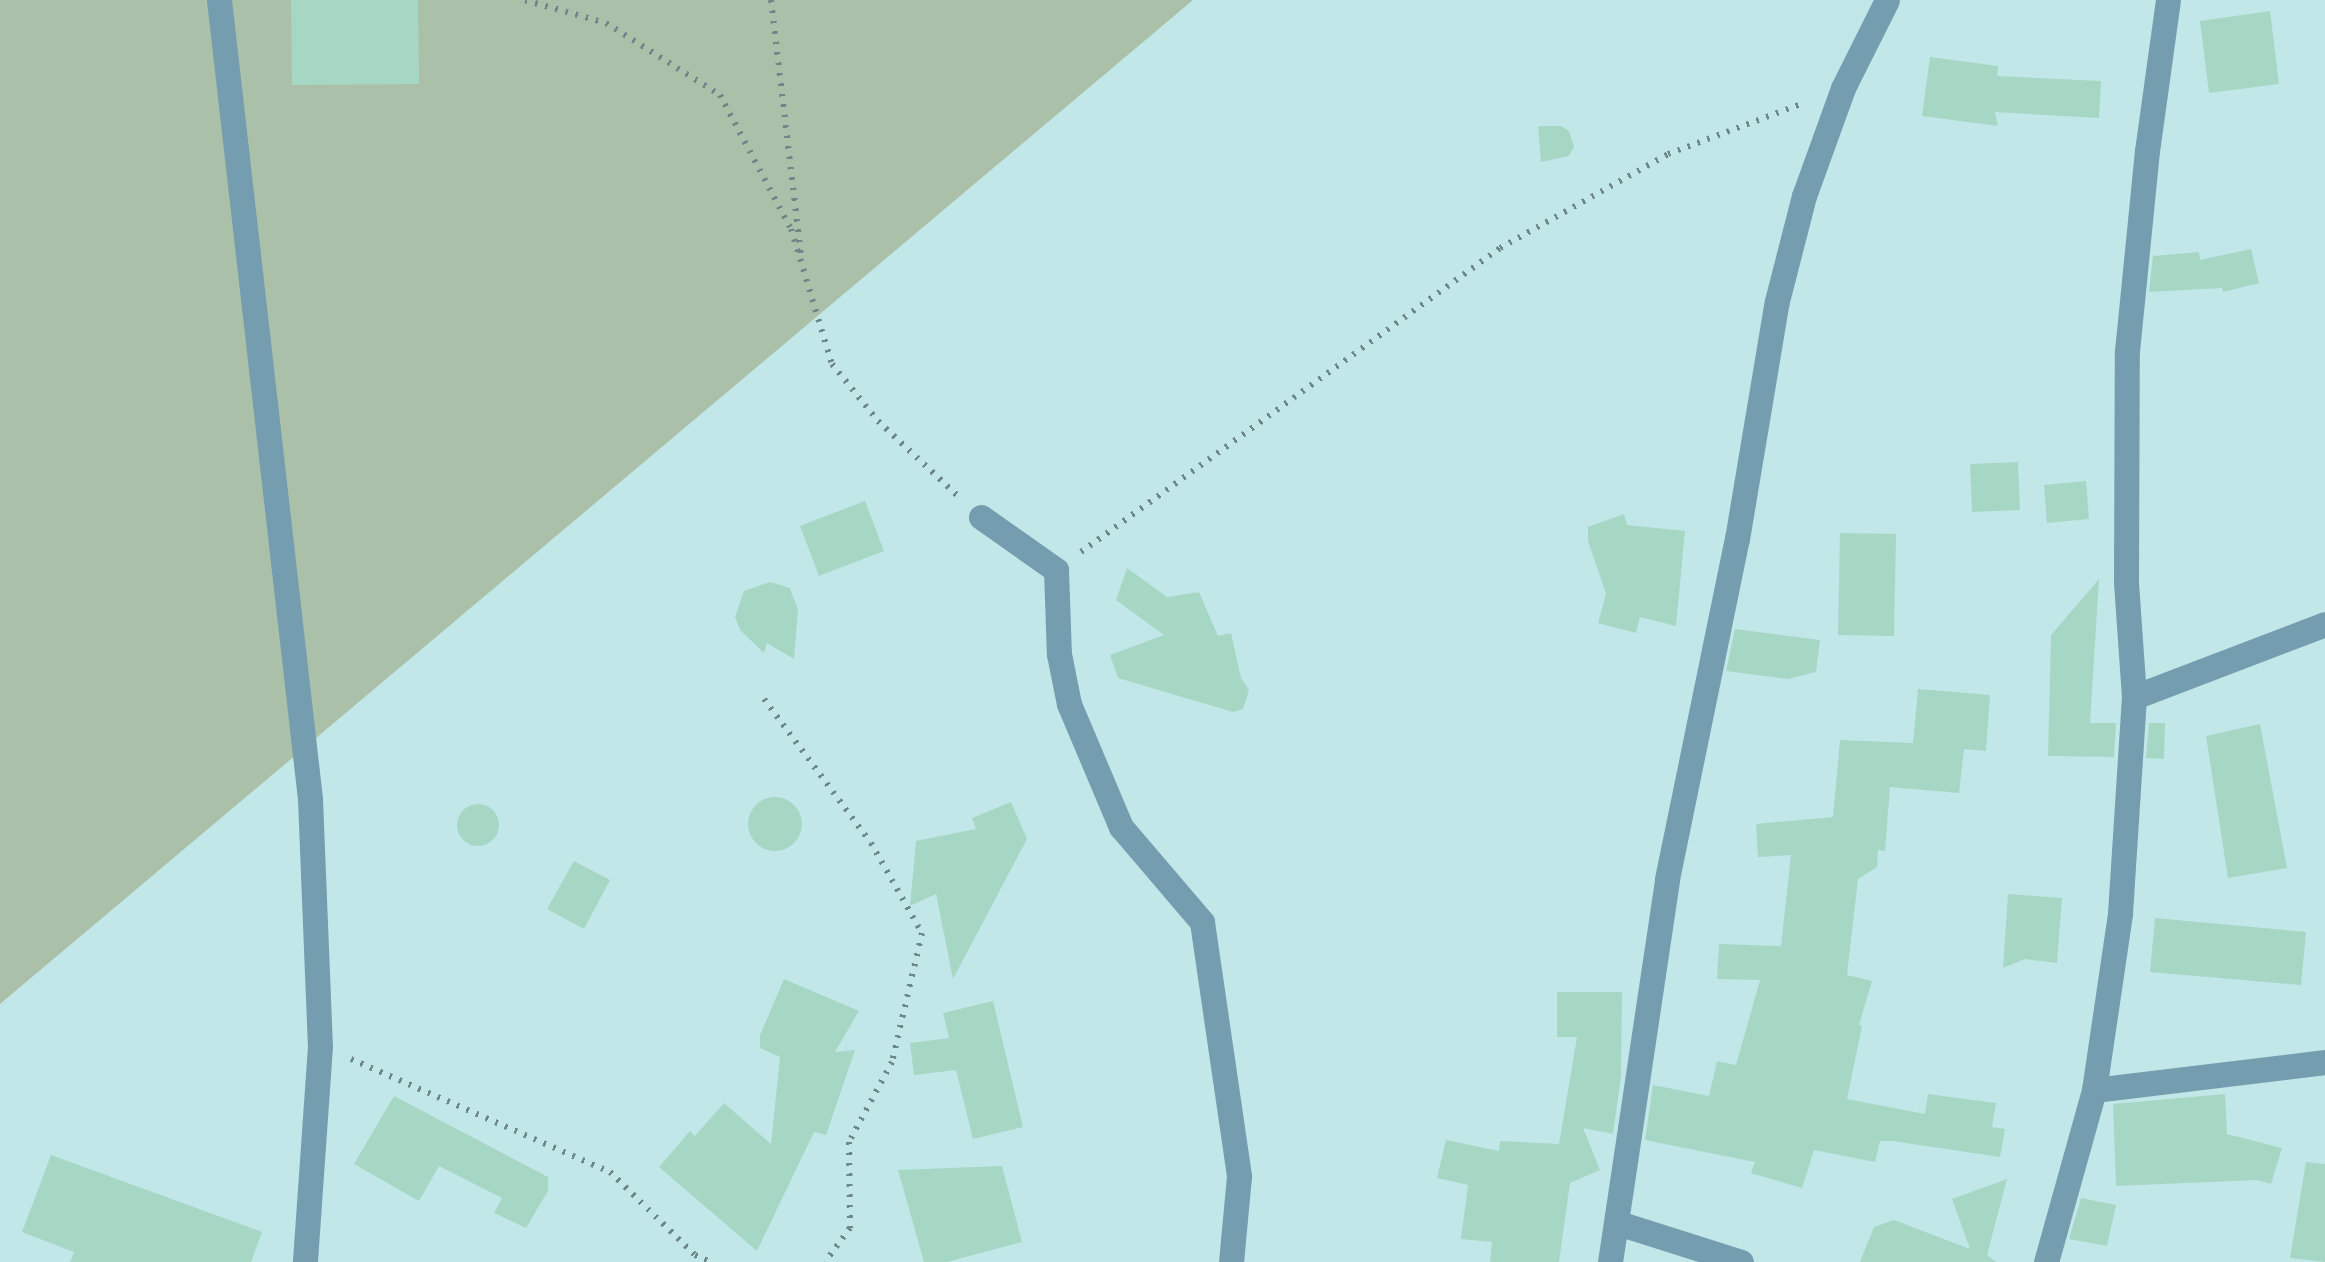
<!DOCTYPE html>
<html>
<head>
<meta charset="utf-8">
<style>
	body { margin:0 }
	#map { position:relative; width:2325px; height:1262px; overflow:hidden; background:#c2e7e8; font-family:Ubuntu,sans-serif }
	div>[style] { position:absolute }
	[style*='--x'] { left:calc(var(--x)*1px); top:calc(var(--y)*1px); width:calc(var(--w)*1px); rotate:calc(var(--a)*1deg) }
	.green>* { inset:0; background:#abc0a8 }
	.building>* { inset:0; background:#a6d7c5 }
	.round { border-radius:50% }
	.path>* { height:6px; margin-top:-3px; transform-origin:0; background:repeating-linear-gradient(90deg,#6e8889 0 2.5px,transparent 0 10.5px) }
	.minor>* { height:25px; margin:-12.5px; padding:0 12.5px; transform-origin:12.5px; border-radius:12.5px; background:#749daf }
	span { translate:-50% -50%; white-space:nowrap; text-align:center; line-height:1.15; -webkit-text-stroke:8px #fff; paint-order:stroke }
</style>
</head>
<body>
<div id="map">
	<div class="green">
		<i style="clip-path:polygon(0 0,1193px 0,0 1004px)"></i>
	</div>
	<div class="building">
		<i style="clip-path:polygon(291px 0,418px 0,419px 84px,292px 85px)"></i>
		<i style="clip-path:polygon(2270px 11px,2279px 84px,2209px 93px,2200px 21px)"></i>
		<i style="clip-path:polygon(1930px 57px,1998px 66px,1997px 76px,2101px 81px,2099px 118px,1995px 112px,1998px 126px,1922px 116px)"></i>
		<i style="clip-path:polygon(1538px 126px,1561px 126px,1569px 131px,1574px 147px,1569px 156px,1541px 162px)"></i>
		<i style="clip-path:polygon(2251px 249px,2259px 283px,2223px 292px,2222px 288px,2149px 292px,2153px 256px,2199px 252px,2200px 260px)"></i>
		<i style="clip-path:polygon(2018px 462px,2020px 510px,1972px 512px,1970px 464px)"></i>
		<i style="clip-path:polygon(2086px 481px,2089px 519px,2047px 523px,2044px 485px)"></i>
		<i style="clip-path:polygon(865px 501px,884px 551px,819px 576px,800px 526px)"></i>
		<i style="clip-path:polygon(1624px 514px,1627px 525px,1685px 531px,1676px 626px,1640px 617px,1636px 633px,1598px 623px,1606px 594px,1588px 541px,1588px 527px)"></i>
		<i style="clip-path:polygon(1840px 533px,1896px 534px,1894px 636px,1838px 635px)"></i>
		<i style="clip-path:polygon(1127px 568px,1167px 597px,1199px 592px,1218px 636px,1231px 633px,1241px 678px,1249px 690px,1243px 709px,1233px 712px,1118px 678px,1110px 655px,1164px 635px,1116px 600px)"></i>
		<i style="clip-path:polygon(2099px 579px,2090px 723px,2116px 723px,2114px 757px,2048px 756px,2051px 635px)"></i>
		<i style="clip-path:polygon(770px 582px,790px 588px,798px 610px,794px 659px,767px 643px,764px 653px,740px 630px,735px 617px,744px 591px)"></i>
		<i style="clip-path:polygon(1735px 629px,1820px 640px,1816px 672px,1788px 679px,1726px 671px)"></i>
		<i style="clip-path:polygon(1918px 689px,1990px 695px,1986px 751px,1964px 749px,1959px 793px,1890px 787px,1885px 851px,1878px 850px,1877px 867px,1858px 879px,1847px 975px,1872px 981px,1859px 1025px,1862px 1026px,1847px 1099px,1925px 1114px,1928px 1094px,1996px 1103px,1992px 1127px,2005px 1129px,2000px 1157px,1892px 1141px,1880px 1141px,1875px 1162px,1814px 1150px,1802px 1188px,1751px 1173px,1755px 1162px,1645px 1140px,1653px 1085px,1709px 1096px,1717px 1061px,1736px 1065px,1760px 980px,1717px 979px,1719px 944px,1781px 946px,1791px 855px,1758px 857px,1756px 824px,1833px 817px,1840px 740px,1913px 743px)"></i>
		<i style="clip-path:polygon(2149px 723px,2165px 723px,2164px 759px,2146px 758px)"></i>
		<i style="clip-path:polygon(2260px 724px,2287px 868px,2228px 878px,2206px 736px)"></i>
		<i class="round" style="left:748px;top:797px;width:54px;height:54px"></i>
		<i style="clip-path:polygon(1011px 802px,1027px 839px,953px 979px,936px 894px,910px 906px,916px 841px,976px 829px,972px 818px)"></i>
		<i class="round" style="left:457px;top:804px;width:42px;height:42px"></i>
		<i style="clip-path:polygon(574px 861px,610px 880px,584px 929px,547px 909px)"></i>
		<i style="clip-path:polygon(2008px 894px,2062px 898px,2057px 963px,2025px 959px,2003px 968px)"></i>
		<i style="clip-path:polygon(2155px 918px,2306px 932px,2301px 985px,2150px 972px)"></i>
		<i style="clip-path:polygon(784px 979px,859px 1011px,835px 1052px,855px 1050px,826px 1135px,814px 1132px,757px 1251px,659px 1167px,690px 1131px,695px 1136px,724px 1103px,771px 1144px,780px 1057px,760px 1048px,760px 1035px)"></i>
		<i style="clip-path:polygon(1557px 992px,1622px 992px,1621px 1077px,1613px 1134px,1583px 1128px,1600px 1170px,1570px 1183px,1559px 1262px,1490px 1262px,1492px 1242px,1461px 1239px,1468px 1185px,1437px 1178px,1446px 1140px,1499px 1151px,1500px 1141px,1559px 1144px,1577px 1037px,1557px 1037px)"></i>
		<i style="clip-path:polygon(993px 1001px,1023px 1127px,973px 1139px,956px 1070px,914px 1075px,910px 1043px,949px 1038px,943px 1013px)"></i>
		<i style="clip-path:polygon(2225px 1094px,2227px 1134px,2282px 1148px,2271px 1184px,2257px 1180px,2116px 1186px,2113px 1104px)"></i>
		<i style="clip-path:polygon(394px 1096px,548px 1177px,548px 1191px,526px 1228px,494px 1213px,502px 1198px,439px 1166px,419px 1201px,354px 1164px)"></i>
		<i style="clip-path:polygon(51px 1155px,262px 1232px,251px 1262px,70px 1262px,74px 1252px,22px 1232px)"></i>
		<i style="clip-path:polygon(2306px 1162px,2325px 1164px,2325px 1262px,2290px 1258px)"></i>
		<i style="clip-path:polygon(1002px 1166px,1022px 1242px,947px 1262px,924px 1262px,898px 1170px)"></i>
		<i style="clip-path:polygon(2007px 1179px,1987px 1255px,1996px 1262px,1860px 1262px,1874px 1227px,1894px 1220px,1970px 1249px,1952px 1199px)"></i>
		<i style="clip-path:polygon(2081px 1198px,2116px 1205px,2107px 1246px,2069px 1239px)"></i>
	</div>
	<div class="path">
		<i style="--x:525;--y:0;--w:84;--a:15.9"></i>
		<i style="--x:606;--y:23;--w:135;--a:32.3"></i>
		<i style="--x:720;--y:95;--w:152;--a:62.1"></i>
		<i style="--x:791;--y:229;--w:141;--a:73.1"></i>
		<i style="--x:832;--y:364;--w:73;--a:51.1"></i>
		<i style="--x:878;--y:421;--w:110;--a:43.2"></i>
		<i style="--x:771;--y:0;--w:256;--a:83.3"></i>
		<i style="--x:1081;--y:552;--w:518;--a:-35.96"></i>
		<i style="--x:1500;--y:248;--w:193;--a:-29.2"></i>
		<i style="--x:1668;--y:154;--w:142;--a:-20.6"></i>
		<i style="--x:764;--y:699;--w:179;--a:53.4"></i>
		<i style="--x:871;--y:843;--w:103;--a:60.5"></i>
		<i style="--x:922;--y:933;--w:132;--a:103.1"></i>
		<i style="--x:892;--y:1062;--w:91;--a:118.3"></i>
		<i style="--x:849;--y:1142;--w:86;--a:89.3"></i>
		<i style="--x:850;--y:1228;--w:42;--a:126.3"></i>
		<i style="--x:351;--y:1059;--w:283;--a:23.6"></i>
		<i style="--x:610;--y:1172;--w:119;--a:44.3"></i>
		<i style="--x:695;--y:1255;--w:17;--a:24"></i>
	</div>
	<div class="minor">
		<i style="--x:219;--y:0;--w:804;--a:83.5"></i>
		<i style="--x:310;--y:799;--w:247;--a:87.7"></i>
		<i style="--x:320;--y:1046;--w:217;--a:94"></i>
		<i style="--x:981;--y:517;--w:92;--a:35.2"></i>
		<i style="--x:1056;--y:570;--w:84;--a:88"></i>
		<i style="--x:1059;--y:654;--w:51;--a:78.7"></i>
		<i style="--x:1069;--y:704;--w:134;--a:67.1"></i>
		<i style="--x:1121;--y:827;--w:125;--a:49.5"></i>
		<i style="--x:1202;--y:922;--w:257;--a:81.7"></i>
		<i style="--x:1239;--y:1176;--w:86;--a:95.3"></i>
		<i style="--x:2134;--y:697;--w:204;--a:-20.9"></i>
		<i style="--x:2094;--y:1090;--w:233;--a:-6.9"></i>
		<i style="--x:1618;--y:1223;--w:129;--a:17.6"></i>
		<i style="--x:1610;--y:1262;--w:387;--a:-81.5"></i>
		<i style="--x:1667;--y:879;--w:347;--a:-78.4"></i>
		<i style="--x:1737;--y:539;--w:241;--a:-80.5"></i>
		<i style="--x:1777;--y:301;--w:108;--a:-75.6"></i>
		<i style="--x:1804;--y:196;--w:115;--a:-70.1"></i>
		<i style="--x:1843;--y:88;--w:98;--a:-63.4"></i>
		<i style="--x:2046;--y:1262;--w:179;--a:-74.4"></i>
		<i style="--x:2094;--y:1090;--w:179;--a:-81.6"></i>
		<i style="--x:2120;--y:913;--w:216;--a:-86.3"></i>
		<i style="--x:2134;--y:697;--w:115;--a:-94"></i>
		<i style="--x:2126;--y:582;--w:231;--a:-89.8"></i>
		<i style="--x:2127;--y:351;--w:201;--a:-84.3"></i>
		<i style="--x:2147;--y:151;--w:152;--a:-82.1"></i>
	</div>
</div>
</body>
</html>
